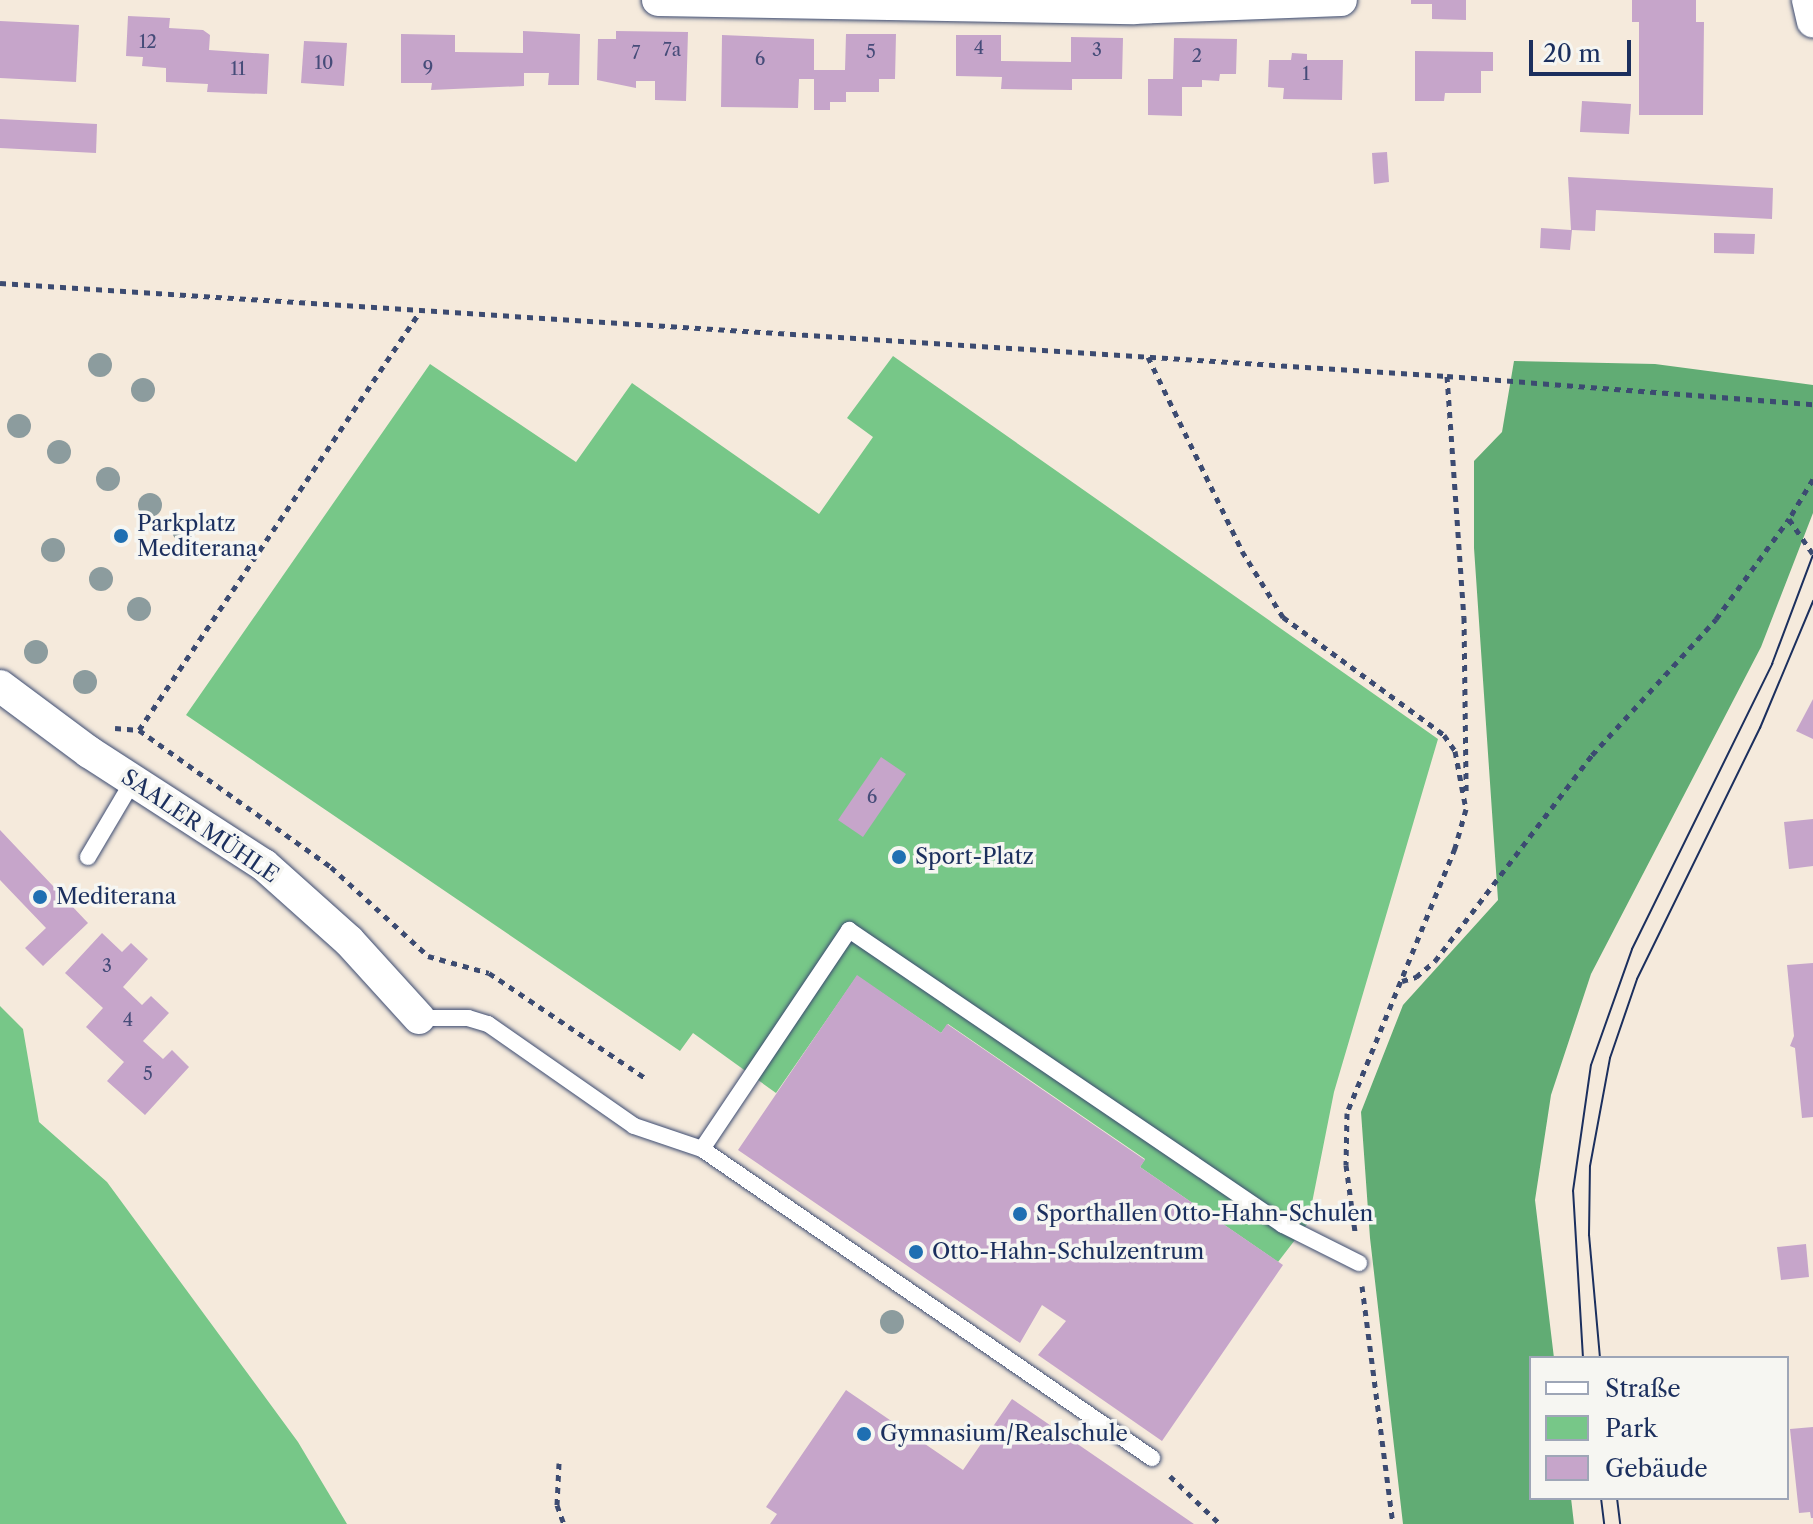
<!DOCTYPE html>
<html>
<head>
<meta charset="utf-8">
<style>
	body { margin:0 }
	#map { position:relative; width:1813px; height:1524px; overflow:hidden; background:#f5eadc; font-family:"Libre Caslon Text",serif }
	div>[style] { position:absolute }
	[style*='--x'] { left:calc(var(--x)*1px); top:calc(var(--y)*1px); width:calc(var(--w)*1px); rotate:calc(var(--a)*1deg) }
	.green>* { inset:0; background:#77c788 }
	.forest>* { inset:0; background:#61ac74 }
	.building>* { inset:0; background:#c6a5ca }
	.path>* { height:5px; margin-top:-2.5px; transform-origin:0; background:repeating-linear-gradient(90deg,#3c4b71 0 6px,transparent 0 12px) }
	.roads { filter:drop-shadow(0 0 2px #3c4b71) drop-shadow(0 0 2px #3c4b71) }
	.service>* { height:16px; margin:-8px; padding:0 8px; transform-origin:8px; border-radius:8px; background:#fff }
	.minor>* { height:32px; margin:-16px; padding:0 16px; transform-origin:16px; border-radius:16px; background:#fff }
	.tram>* { height:2px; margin:-1px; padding:0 1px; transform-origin:1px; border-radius:1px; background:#1b2f5e }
	.trees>* { width:24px; height:24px; margin:-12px; border-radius:50%; background:#8c9c9e }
	.dots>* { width:22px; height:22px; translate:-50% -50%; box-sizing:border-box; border:4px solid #f6f6f2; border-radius:50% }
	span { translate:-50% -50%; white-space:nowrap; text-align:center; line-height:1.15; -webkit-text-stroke:7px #f6f6f2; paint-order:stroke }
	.number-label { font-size:18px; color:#464c79 }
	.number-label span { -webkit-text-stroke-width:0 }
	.poi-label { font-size:22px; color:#1b2f5e }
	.left { translate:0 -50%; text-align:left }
	.street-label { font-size:22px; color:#1b2f5e }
	.legend { position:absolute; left:1529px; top:1356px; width:260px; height:144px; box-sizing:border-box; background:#f6f6f2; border:2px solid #9ea6b7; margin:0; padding:10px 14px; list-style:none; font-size:24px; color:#1b2f5e }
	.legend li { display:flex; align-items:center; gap:16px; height:40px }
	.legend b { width:40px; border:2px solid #9ea6b7 }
	.scale { position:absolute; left:1529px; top:40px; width:102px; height:36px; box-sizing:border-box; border:4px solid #1b2f5e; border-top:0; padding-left:10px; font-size:24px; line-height:28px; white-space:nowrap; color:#1b2f5e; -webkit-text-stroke:6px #f6f6f2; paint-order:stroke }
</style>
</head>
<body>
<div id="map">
	<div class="green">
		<i style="clip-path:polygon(893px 356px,1438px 739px,1334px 1092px,1308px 1223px,1278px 1262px,1140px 1167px,1145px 1159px,948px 1024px,941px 1033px,857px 976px,776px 1093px,693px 1033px,680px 1051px,186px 715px,430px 364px,576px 462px,632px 383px,819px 514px,873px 437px,847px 418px)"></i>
		<i style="clip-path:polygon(0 1006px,23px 1029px,39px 1122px,107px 1182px,298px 1442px,347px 1524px,0 1524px)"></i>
	</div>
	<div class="forest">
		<i style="clip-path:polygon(1514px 361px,1655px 364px,1813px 385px,1813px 513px,1761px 647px,1591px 974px,1551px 1095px,1535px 1200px,1554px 1358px,1531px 1358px,1531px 1498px,1571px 1498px,1574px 1524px,1403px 1524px,1370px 1238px,1361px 1112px,1403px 1005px,1498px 900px,1474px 548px,1474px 461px,1502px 432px)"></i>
	</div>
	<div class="building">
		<i style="clip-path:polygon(1411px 0,1466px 0,1466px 20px,1432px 19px,1432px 4px,1411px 4px)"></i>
		<i style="clip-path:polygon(1632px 0,1696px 0,1696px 22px,1704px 22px,1703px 115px,1639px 115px,1639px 22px,1632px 22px)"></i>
		<i style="clip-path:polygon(128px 16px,170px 18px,169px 28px,203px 30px,210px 35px,209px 50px,269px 54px,267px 94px,207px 92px,208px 84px,166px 82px,166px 68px,142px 66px,143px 57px,126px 56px)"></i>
		<i style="clip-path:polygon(0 21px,79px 25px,76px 82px,0 78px)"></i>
		<i style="clip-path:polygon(523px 31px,580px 34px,579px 85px,548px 85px,549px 73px,524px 73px,524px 86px,431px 90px,432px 83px,401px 83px,401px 34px,455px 35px,455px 52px,523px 53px)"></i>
		<i style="clip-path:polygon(616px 31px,688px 32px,686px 101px,655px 100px,655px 81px,636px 81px,636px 88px,597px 80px,598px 39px,616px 39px)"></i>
		<i style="clip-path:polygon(846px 34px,896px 34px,895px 79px,879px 79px,879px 92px,846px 92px,846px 102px,830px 102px,830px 110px,814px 110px,814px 79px,799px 79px,798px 108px,721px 107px,722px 35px,814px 39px,814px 70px,845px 70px)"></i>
		<i style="clip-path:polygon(956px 35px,1001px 35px,1001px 61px,1071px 62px,1071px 37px,1123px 38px,1122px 79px,1072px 79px,1072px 90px,1001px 89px,1002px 77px,956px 76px)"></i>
		<i style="clip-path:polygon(1174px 38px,1237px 39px,1236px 74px,1220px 74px,1219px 81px,1202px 80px,1202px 87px,1182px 87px,1182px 116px,1148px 115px,1148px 79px,1173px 79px)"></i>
		<i style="clip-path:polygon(304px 41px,347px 43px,344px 86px,301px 83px)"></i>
		<i style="clip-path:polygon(1415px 51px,1493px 52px,1493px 71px,1481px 71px,1481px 93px,1445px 93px,1444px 101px,1415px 101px)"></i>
		<i style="clip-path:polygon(1292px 53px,1307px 54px,1307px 60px,1343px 60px,1342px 100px,1283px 99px,1284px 88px,1268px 87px,1269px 60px,1291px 60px)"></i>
		<i style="clip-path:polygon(1582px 101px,1631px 104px,1629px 134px,1580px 132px)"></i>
		<i style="clip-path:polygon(0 119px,97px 124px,96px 153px,0 148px)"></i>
		<i style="clip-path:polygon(1387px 152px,1389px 182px,1374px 184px,1372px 153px)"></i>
		<i style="clip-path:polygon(1568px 177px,1773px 188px,1772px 219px,1596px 210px,1595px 231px,1572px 230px,1570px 250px,1540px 248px,1541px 228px,1571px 230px)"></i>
		<i style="clip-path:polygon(1714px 233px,1755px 234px,1754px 254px,1714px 253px)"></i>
		<i style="clip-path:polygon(1813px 699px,1813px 739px,1796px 731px)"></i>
		<i style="clip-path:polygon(881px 757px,906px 774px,863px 837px,838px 820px)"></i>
		<i style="clip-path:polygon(1813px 819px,1813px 866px,1789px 869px,1784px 822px)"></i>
		<i style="clip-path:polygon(0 830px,88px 923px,43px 966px,25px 948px,46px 928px,0 880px)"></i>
		<i style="clip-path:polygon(102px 933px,122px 952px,131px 943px,148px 959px,123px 987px,142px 1005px,151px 996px,169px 1013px,143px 1041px,163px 1059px,172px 1050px,189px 1067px,145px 1115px,107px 1081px,124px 1062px,86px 1027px,103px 1008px,65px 973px)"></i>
		<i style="clip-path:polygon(1813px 963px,1813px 1117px,1802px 1118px,1795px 1048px,1790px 1046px,1794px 1036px,1787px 965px)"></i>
		<i style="clip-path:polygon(857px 975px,941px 1033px,947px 1024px,1145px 1160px,1140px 1167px,1283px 1265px,1162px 1441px,1038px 1355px,1066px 1321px,1042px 1305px,1020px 1343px,738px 1150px)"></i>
		<i style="clip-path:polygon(1806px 1244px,1809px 1277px,1781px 1280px,1777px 1247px)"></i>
		<i style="clip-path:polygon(846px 1390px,963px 1470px,1012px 1399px,1194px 1524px,770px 1524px,777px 1514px,766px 1507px)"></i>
		<i style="clip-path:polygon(1813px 1427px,1813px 1518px,1811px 1518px,1810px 1512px,1799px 1513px,1790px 1429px)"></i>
	</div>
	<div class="path">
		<i style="--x:0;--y:283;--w:1450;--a:3.68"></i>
		<i style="--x:1447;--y:376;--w:367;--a:4.4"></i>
		<i style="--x:1148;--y:357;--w:216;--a:64.1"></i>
		<i style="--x:1242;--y:551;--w:78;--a:58.2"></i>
		<i style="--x:1283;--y:617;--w:200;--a:36.2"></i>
		<i style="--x:1444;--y:735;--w:19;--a:55"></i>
		<i style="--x:1455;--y:751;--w:59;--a:79.3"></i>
		<i style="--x:1466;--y:809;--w:41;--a:105.8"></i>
		<i style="--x:1455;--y:848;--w:286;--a:112.2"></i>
		<i style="--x:1347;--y:1113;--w:52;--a:91.1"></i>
		<i style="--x:1346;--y:1165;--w:68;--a:82.3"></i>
		<i style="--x:1447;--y:376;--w:242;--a:86"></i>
		<i style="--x:1464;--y:617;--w:175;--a:89.3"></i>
		<i style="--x:1813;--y:479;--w:47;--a:121"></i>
		<i style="--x:1789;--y:519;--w:42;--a:55.6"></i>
		<i style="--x:115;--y:728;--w:24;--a:5"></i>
		<i style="--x:139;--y:730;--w:502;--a:-56.12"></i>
		<i style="--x:139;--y:730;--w:236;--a:35.5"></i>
		<i style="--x:331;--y:867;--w:132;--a:42.5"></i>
		<i style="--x:428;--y:956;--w:63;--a:15.6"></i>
		<i style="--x:489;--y:973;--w:187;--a:33.9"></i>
		<i style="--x:1402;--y:981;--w:15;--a:-16"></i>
		<i style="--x:1416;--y:977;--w:25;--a:-40"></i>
		<i style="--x:1435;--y:961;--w:259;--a:-52.7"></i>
		<i style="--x:1592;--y:755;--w:184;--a:-47.6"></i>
		<i style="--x:1716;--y:619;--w:124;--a:-53.9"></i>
		<i style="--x:1362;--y:1286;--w:240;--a:82.6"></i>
		<i style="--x:559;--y:1463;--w:42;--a:92.7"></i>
		<i style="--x:557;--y:1505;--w:20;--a:70"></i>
		<i style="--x:1170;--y:1476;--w:69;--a:43.8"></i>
	</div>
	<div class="roads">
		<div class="service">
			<i style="--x:88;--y:857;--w:88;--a:-59.4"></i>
			<i style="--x:419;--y:1018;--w:49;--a:0"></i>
			<i style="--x:468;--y:1018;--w:21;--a:17"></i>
			<i style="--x:488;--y:1024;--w:178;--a:34.9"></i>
			<i style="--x:634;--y:1126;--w:72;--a:18.7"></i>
			<i style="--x:702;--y:1149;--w:546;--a:34.48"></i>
			<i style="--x:702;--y:1149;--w:264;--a:-56.1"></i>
			<i style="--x:849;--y:930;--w:525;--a:34.2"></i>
			<i style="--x:1283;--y:1225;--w:85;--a:26.6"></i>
		</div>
		<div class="minor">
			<i style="--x:658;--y:0;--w:476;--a:1"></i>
			<i style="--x:1134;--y:8;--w:207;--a:-2.2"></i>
			<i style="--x:1808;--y:0;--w:22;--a:77"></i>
			<i style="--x:0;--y:686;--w:111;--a:36.6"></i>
			<i style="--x:89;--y:752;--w:208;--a:32.9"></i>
			<i style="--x:264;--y:865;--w:114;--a:41.8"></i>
			<i style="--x:349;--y:941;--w:104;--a:47.7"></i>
		</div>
	</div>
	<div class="tram">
		<i style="--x:1583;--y:1358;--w:167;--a:-93.4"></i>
		<i style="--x:1573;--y:1191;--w:127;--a:-81.9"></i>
		<i style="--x:1591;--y:1065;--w:123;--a:-70.5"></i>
		<i style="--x:1632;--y:949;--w:318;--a:-63.8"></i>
		<i style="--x:1772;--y:664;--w:116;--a:-69.4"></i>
		<i style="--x:1600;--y:1358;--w:123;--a:-95.1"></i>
		<i style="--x:1589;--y:1235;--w:69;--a:-89.2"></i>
		<i style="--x:1590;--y:1166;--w:110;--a:-79.5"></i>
		<i style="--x:1610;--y:1058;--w:83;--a:-71.1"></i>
		<i style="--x:1637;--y:979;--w:280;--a:-63.9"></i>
		<i style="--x:1760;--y:728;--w:138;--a:-67.3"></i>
		<i style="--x:1601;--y:1498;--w:26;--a:83"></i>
		<i style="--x:1617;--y:1498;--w:26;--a:83"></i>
	</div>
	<div class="trees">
		<i style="left:100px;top:365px"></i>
		<i style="left:143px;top:390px"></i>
		<i style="left:19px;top:426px"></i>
		<i style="left:59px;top:452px"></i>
		<i style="left:108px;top:479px"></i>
		<i style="left:150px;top:505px"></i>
		<i style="left:184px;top:530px"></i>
		<i style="left:53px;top:550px"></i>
		<i style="left:101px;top:579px"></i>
		<i style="left:139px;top:609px"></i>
		<i style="left:36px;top:652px"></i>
		<i style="left:85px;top:682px"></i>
		<i style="left:892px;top:1322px"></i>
	</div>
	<div class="dots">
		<i style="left:121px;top:536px;background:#1f6fb2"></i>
		<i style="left:899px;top:857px;background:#1f6fb2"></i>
		<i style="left:40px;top:897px;background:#1f6fb2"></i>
		<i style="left:1020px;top:1214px;background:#1f6fb2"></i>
		<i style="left:916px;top:1252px;background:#1f6fb2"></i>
		<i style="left:864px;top:1434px;background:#1f6fb2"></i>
	</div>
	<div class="number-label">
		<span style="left:148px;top:42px">12</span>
		<span style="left:979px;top:48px">4</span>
		<span style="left:672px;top:50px">7a</span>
		<span style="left:1097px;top:50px">3</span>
		<span style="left:871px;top:52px">5</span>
		<span style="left:636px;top:53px">7</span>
		<span style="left:1197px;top:56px">2</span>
		<span style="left:760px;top:59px">6</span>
		<span style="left:324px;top:63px">10</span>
		<span style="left:428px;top:68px">9</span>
		<span style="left:238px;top:69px">11</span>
		<span style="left:1306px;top:74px">1</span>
		<span style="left:872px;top:797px">6</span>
		<span style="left:107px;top:966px">3</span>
		<span style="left:128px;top:1020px">4</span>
		<span style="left:148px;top:1074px">5</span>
	</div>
	<div class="poi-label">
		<span class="left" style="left:137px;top:536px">Parkplatz<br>Mediterana</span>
		<span class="left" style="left:915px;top:857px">Sport-Platz</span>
		<span class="left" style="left:56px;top:897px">Mediterana</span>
		<span class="left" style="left:1036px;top:1214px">Sporthallen Otto-Hahn-Schulen</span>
		<span class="left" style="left:932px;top:1252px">Otto-Hahn-Schulzentrum</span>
		<span class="left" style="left:880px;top:1434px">Gymnasium/Realschule</span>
	</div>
	<div class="street-label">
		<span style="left:200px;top:826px;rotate:34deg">SAALER MÜHLE</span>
	</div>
	<ul class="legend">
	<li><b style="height:10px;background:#fff"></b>Straße</li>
	<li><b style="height:22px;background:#77c788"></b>Park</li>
	<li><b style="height:22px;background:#c6a5ca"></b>Gebäude</li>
	</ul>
	<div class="scale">20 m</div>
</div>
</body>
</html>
